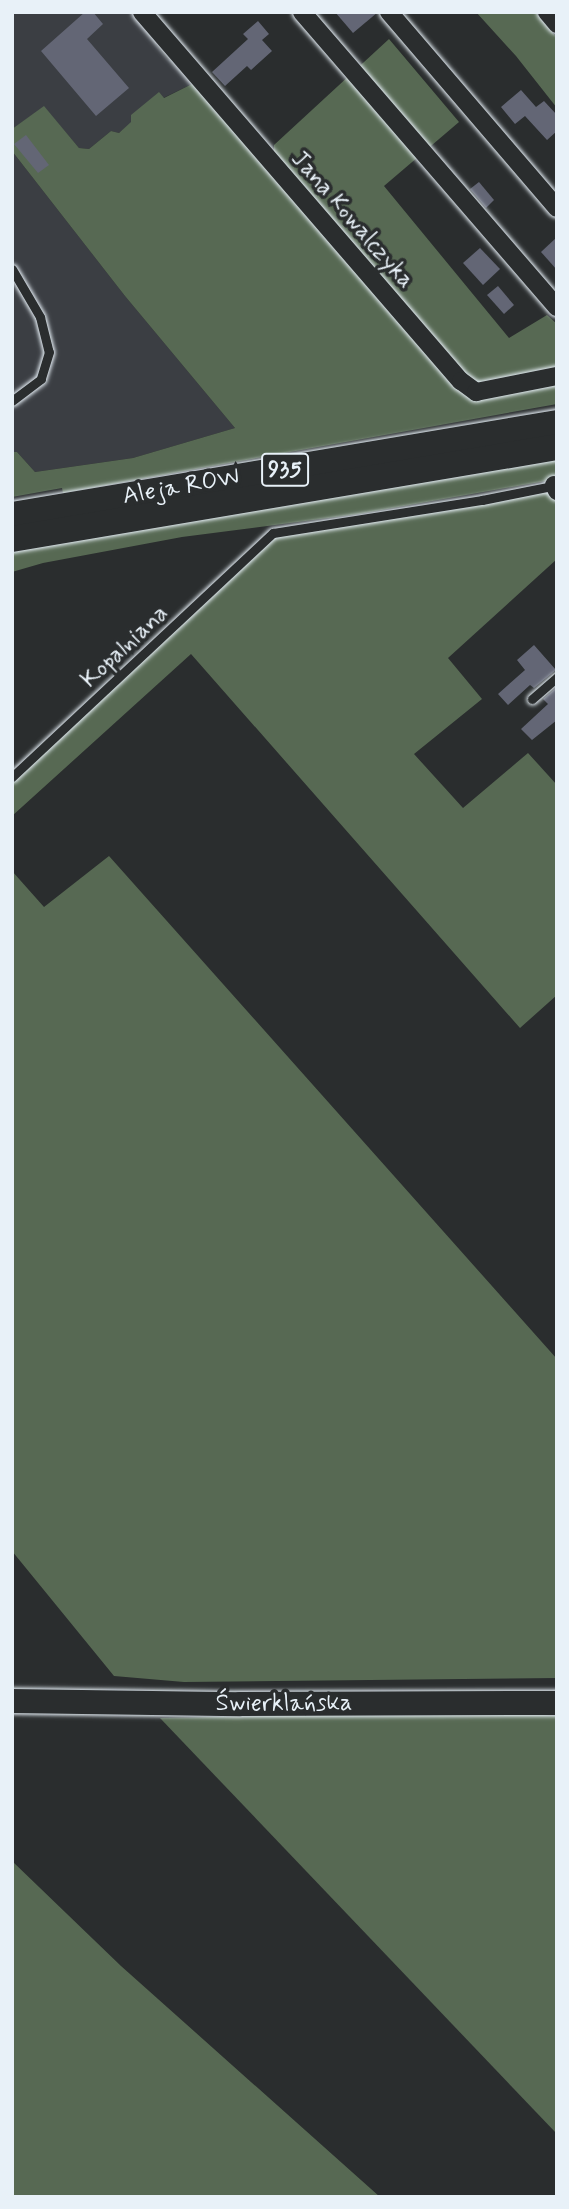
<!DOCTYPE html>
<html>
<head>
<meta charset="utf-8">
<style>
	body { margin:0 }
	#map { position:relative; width:569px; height:2209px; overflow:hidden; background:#2a2d2e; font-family:Mynerve,sans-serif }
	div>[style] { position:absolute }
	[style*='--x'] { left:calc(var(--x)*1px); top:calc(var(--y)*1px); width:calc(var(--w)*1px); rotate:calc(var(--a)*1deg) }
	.built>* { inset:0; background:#3b3e43 }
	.green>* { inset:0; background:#576953 }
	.building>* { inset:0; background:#636675 }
	.roads { filter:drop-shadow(0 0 2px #e8f1f8) drop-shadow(0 0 2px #e8f1f8) }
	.lane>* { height:9px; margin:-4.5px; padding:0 4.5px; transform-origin:4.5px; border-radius:4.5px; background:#2a2d2e }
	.street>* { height:18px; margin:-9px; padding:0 9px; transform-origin:9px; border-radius:9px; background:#2a2d2e }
	.secondary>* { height:24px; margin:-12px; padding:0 12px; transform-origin:12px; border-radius:12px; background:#2a2d2e }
	.primary>* { height:26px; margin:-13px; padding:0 13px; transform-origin:13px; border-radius:13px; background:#2a2d2e }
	span { translate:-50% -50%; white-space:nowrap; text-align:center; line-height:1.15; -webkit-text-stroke:7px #2a2d2e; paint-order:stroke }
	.shield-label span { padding:2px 5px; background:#2a2d2e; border:2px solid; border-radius:5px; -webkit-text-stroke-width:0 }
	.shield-label { font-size:23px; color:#e8f1f8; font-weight:700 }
	.street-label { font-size:24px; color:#e8f1f8 }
	.frame { position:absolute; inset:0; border:14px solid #e8f1f8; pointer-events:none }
</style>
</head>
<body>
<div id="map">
	<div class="built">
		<i style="clip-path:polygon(12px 12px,133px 12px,156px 39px,156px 45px,167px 59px,174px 61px,194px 83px,163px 98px,119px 133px,111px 131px,89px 149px,79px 148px,44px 107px,12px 129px)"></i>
		<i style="clip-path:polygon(12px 151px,125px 296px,235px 428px,133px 458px,35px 472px,17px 452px,12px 452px)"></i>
	</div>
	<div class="green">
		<i style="clip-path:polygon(476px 12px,535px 12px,557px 38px,557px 108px,516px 56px)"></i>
		<i style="clip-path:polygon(389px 39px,459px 122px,384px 186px,509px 338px,547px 315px,557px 324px,557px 404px,63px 493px,62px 488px,12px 497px,12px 452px,17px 452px,35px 472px,133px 458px,235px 428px,125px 296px,12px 151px,12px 129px,44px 106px,79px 148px,89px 149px,111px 131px,119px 133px,131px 122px,131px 115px,159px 92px,164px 98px,194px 83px,274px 176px,274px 145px)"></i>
		<i style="clip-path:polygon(557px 458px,557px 479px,359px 514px,182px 537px,43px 563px,12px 572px,12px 552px)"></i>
		<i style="clip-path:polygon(549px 492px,557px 503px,557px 559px,448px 658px,482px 699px,414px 754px,463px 808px,528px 753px,557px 785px,557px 995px,520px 1028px,191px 654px,12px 816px,12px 783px,276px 537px)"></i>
		<i style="clip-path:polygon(109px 856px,557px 1359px,557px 1678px,184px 1682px,114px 1676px,12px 1551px,12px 871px,44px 907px)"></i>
		<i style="clip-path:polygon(500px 1712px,557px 1716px,557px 2134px,160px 1718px)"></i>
		<i style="clip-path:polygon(12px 1861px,121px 1966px,380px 2197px,12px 2197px)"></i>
	</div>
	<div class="building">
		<i style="clip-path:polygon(85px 12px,93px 12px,103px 24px,87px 39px,129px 88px,96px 116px,41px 51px)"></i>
		<i style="clip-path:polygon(335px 12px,378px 12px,353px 33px)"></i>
		<i style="clip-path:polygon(258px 21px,269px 34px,262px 40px,272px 51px,251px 70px,247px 66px,225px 86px,212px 72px,248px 39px,243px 34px)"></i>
		<i style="clip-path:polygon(521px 90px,536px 107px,544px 101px,557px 115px,557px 131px,547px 140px,525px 116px,515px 124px,501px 107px)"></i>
		<i style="clip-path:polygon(26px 135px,49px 165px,38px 173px,14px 144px)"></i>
		<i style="clip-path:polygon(479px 182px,494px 200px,486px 208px,470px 189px)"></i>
		<i style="clip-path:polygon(557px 237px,557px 270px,541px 252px)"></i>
		<i style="clip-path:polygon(480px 248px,500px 269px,483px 285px,463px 263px)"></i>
		<i style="clip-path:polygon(498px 286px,514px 305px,504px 314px,487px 295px)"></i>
		<i style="clip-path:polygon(534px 645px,556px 670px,534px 688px,530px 685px,508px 705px,498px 694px,525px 670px,517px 660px)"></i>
		<i style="clip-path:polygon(557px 687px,557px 720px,532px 740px,521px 729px,548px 704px,543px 699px)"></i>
	</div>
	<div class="roads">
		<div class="lane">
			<i style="--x:12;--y:269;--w:56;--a:59.7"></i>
			<i style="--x:40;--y:317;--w:36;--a:76"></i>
			<i style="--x:49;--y:352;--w:28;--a:107"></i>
			<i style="--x:41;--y:379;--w:36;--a:143"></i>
			<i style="--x:532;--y:699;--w:33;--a:-41"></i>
			<i style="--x:12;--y:777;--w:357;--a:-43.1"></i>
			<i style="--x:273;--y:533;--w:212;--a:-9"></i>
			<i style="--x:482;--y:500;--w:76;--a:-11.3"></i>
		</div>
		<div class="street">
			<i style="--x:142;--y:12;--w:488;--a:49.2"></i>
			<i style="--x:461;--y:381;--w:19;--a:36"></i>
			<i style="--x:476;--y:392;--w:83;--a:-11.2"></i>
			<i style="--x:302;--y:12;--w:390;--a:49.2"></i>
			<i style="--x:389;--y:12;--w:258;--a:49.4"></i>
			<i style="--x:547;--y:12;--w:16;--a:50"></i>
			<i style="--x:554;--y:485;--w:7;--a:63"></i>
		</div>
		<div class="secondary">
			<i style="--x:12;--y:1701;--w:228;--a:0.8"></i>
			<i style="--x:240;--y:1704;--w:317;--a:-0.2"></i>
		</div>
		<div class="primary">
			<i style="--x:12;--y:515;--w:553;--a:-9.58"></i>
			<i style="--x:12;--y:539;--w:553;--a:-9.58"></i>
		</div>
	</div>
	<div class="shield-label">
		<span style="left:285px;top:470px">935</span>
	</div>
	<div class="street-label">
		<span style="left:352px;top:220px;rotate:49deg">Jana Kowalczyka</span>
		<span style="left:181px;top:487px;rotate:-10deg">Aleja ROW</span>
		<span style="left:125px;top:647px;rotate:-43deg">Kopalniana</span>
		<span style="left:284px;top:1704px">Świerklańska</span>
	</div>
	<div class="frame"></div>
</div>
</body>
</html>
